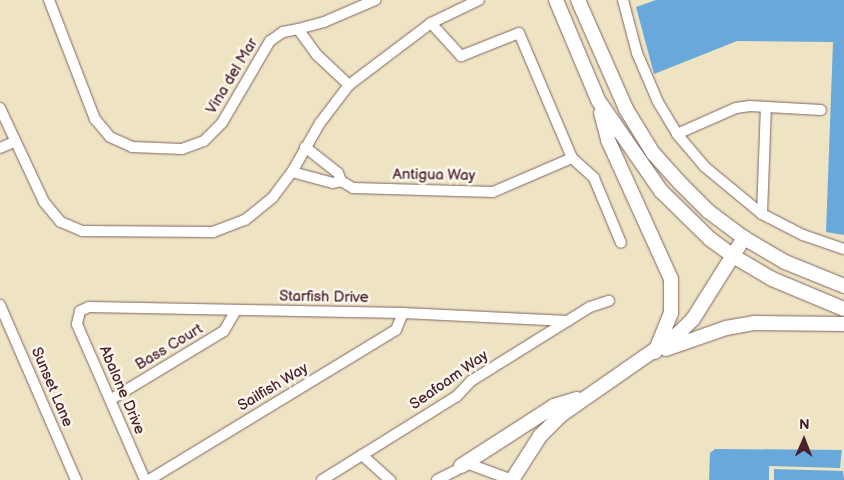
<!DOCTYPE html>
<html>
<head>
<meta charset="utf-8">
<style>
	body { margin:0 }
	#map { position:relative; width:844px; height:480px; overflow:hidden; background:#eee4c4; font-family:"Balsamiq Sans",sans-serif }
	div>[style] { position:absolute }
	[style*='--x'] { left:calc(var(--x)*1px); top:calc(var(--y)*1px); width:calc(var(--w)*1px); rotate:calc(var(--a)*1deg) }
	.water>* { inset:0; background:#68a8db }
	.pier>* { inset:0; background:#eee4c4 }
	.roads { filter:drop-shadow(0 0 1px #836461) drop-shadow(0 0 1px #836461) }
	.street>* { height:10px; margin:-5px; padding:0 5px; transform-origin:5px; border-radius:5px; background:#fff }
	.secondary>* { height:14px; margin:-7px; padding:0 7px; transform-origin:7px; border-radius:7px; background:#fff }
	span { translate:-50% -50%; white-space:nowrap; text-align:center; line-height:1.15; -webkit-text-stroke:5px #fbf7ec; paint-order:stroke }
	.street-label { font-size:15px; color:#4a1f2b }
	.north { position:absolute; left:779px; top:415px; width:50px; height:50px; -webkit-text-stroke:4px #fbf7ec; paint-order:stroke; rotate:1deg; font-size:14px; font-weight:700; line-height:20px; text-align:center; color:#4a1f2b }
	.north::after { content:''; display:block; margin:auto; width:18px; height:22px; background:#4a1f2b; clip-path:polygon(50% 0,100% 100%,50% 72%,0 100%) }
</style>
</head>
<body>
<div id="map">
	<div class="water">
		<i style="clip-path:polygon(656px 0,844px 0,844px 235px,826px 232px,833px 42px,737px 41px,654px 74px,636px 7px)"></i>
		<i style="clip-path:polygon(715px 449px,844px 450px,844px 480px,709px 480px,710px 453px)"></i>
	</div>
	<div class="pier">
		<i style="clip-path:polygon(842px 448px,844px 448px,844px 480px,843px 471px,774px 469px,774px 480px,769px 480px,769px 466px,840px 468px)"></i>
	</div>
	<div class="roads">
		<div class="street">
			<i style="--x:49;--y:0;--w:128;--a:68.9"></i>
			<i style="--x:95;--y:119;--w:23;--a:50"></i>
			<i style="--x:110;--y:137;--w:24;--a:24"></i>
			<i style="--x:132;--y:147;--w:50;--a:2.3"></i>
			<i style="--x:182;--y:149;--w:23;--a:-20"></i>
			<i style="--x:204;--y:141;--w:25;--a:-45"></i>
			<i style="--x:222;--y:123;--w:95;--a:-59.7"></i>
			<i style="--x:270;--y:41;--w:16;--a:-35"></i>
			<i style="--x:283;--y:32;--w:15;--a:-11"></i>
			<i style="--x:298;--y:29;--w:32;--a:54"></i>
			<i style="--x:317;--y:55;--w:44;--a:43.2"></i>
			<i style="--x:623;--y:0;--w:55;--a:75.2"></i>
			<i style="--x:637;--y:53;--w:53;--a:66.8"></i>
			<i style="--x:658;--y:102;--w:37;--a:59"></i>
			<i style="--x:677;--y:134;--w:43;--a:49.7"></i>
			<i style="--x:705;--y:167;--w:74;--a:39.5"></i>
			<i style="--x:762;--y:214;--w:46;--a:27.1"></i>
			<i style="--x:803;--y:235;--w:43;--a:18.9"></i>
			<i style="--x:431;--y:23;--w:45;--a:47.7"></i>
			<i style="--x:461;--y:56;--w:62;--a:-21.6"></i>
			<i style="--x:519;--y:33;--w:136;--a:67"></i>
			<i style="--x:572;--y:158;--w:30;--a:42"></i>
			<i style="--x:594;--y:178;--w:70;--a:67.4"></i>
			<i style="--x:298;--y:29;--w:27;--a:-15"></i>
			<i style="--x:324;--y:22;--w:56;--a:-23.3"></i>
			<i style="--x:0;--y:108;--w:104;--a:64.9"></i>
			<i style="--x:44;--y:202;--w:26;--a:50"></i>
			<i style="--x:61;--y:222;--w:23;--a:23"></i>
			<i style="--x:82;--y:231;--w:131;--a:0.4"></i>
			<i style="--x:213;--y:232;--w:34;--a:-21"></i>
			<i style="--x:245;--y:220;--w:36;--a:-39"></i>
			<i style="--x:273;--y:197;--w:31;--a:-53"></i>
			<i style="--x:292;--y:172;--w:56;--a:-60.3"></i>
			<i style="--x:320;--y:123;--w:48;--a:-52.7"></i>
			<i style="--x:349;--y:85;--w:103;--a:-37.1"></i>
			<i style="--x:431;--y:23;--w:53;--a:-25.6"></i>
			<i style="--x:677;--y:134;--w:64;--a:-23.8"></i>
			<i style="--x:736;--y:108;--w:14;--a:-8"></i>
			<i style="--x:750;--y:106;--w:71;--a:3.2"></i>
			<i style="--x:305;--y:147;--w:42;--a:38.2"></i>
			<i style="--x:338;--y:173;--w:9;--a:69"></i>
			<i style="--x:0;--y:148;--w:15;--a:-23"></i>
			<i style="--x:292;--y:172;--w:42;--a:15"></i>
			<i style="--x:333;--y:183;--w:8;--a:-14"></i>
			<i style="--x:341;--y:181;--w:14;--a:30"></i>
			<i style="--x:353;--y:188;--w:140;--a:1.6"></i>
			<i style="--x:493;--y:192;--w:86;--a:-23.3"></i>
			<i style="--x:762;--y:214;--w:107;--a:-87.9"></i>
			<i style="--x:0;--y:305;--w:191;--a:66.5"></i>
			<i style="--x:110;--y:400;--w:133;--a:-31.2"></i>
			<i style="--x:224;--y:331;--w:24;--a:-60"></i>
			<i style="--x:362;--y:455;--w:38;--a:42"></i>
			<i style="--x:145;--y:480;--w:170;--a:-113.6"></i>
			<i style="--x:77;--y:324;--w:13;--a:-77"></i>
			<i style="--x:80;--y:311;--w:10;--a:-24"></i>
			<i style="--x:89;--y:307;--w:314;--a:1.1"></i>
			<i style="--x:403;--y:313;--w:165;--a:2.8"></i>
			<i style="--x:149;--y:480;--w:289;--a:-31.3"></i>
			<i style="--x:396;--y:330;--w:18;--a:-68"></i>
			<i style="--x:322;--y:480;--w:159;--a:-31.9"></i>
			<i style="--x:457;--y:396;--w:21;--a:-47"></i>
			<i style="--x:471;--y:381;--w:140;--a:-31.9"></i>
			<i style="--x:590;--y:307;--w:20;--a:-18"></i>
			<i style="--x:437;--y:480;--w:36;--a:-27"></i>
			<i style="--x:469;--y:464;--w:46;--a:20.4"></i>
		</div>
		<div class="secondary">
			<i style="--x:556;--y:0;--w:108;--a:67.2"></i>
			<i style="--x:598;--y:100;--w:111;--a:55.3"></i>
			<i style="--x:661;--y:191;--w:69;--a:44.4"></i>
			<i style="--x:710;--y:239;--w:29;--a:36"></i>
			<i style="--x:733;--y:256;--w:45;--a:30.5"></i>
			<i style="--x:772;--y:279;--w:78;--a:22.6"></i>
			<i style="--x:578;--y:0;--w:119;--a:66.2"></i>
			<i style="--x:626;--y:109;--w:52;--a:58.5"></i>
			<i style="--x:653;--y:153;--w:40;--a:48"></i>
			<i style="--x:680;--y:183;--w:40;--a:45"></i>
			<i style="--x:708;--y:211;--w:45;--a:36.9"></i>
			<i style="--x:744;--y:238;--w:48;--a:30.3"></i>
			<i style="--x:785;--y:262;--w:64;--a:22.1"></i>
			<i style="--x:601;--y:113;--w:28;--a:75"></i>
			<i style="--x:608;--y:140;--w:153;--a:65.6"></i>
			<i style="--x:671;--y:279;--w:34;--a:90"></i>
			<i style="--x:671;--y:313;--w:42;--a:112.3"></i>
			<i style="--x:666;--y:349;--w:64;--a:-19.3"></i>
			<i style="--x:726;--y:328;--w:28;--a:-10"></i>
			<i style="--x:754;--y:323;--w:90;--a:0.6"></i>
			<i style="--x:461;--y:466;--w:111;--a:-32.8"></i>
			<i style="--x:554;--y:406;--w:24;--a:-17"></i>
			<i style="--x:512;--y:480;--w:52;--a:-57.5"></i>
			<i style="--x:540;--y:436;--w:30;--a:-45"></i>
			<i style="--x:561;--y:415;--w:144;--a:-34.8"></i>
			<i style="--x:679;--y:333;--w:20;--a:-45"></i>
			<i style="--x:693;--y:319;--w:96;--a:-57.8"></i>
		</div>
	</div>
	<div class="street-label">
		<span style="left:232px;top:76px;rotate:-59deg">Vina del Mar</span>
		<span style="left:434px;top:175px;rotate:1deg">Antigua Way</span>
		<span style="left:324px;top:297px;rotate:1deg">Starfish Drive</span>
		<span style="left:169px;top:347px;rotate:-31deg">Bass Court</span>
		<span style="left:449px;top:380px;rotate:-35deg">Seafoam Way</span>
		<span style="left:52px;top:387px;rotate:67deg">Sunset Lane</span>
		<span style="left:273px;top:387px;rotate:-31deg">Sailfish Way</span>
		<span style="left:122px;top:390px;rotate:67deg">Abalone Drive</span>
	</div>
	<div class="north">N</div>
</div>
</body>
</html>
